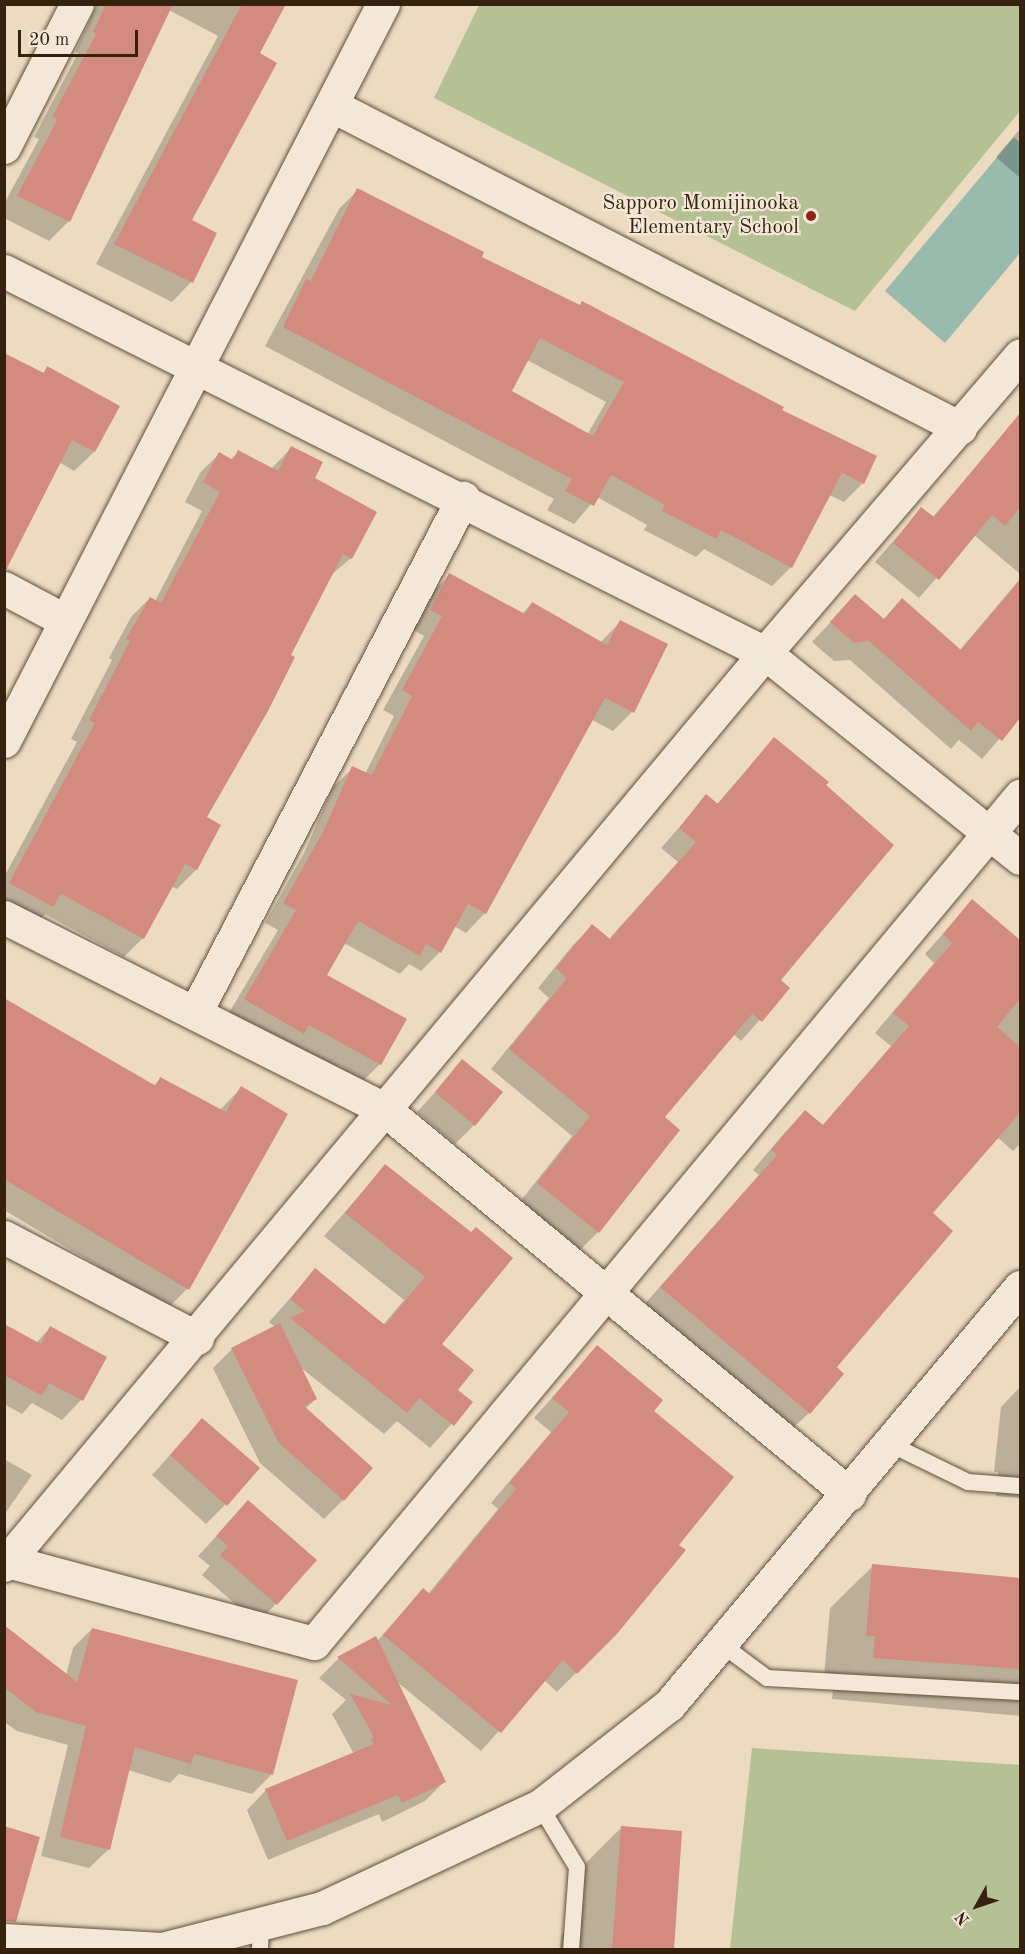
<!DOCTYPE html>
<html>
<head>
<meta charset="utf-8">
<style>
	body { margin:0 }
	#map { position:relative; width:1025px; height:1954px; overflow:hidden; background:#ecdbc1; font-family:"Old Standard TT",serif }
	div>[style] { position:absolute }
	[style*='--x'] { left:calc(var(--x)*1px); top:calc(var(--y)*1px); width:calc(var(--w)*1px); rotate:calc(var(--a)*1deg) }
	.green>* { inset:0; background:#b5c195 }
	.water>* { inset:0; background:#99bbae }
	.shadow>* { inset:0; background:#0003 }
	.building>* { inset:0; background:#d28b7e }
	.roads { filter:drop-shadow(0 0 2px #62503b) drop-shadow(0 0 2px #62503b) }
	.service>* { height:16px; margin:-8px; padding:0 8px; transform-origin:8px; border-radius:8px; background:#f3e8d7 }
	.minor>* { height:33px; margin:-16.5px; padding:0 16.5px; transform-origin:16.5px; border-radius:16.5px; background:#f3e8d7 }
	.tertiary>* { height:33px; margin:-16.5px; padding:0 16.5px; transform-origin:16.5px; border-radius:16.5px; background:#f3e8d7 }
	.dots>* { width:16px; height:16px; translate:-50% -50%; box-sizing:border-box; border:3px solid #f3e8d7; border-radius:50% }
	span { translate:-50% -50%; white-space:nowrap; text-align:center; line-height:1.15; -webkit-text-stroke:4.5px #f3e8d7; paint-order:stroke }
	.poi-label { font-size:21px; color:#34220e }
	.right { translate:-100% -50%; text-align:right }
	.frame { position:absolute; inset:0; border:6px solid #34220e; pointer-events:none }
	.north { position:absolute; left:947px; top:1876px; width:60px; height:60px; -webkit-text-stroke:4px #f3e8d7; paint-order:stroke; rotate:230deg; font-size:16px; font-weight:700; line-height:24px; text-align:center; color:#34220e }
	.north::after { content:''; display:block; margin:auto; width:21px; height:27px; background:#34220e; clip-path:polygon(50% 0,100% 100%,50% 72%,0 100%) }
	.scale { position:absolute; left:18px; top:30px; width:120px; height:27px; box-sizing:border-box; border:3px solid #34220e; border-top:0; padding-left:8px; font-size:18px; line-height:21px; white-space:nowrap; color:#34220e; -webkit-text-stroke:4px #f3e8d7; paint-order:stroke }
</style>
</head>
<body>
<div id="map">
	<div class="green">
		<i style="clip-path:polygon(479px 5px,1020px 5px,1020px 111px,855px 311px,434px 98px)"></i>
		<i style="clip-path:polygon(752px 1748px,1020px 1765px,1020px 1949px,730px 1949px)"></i>
	</div>
	<div class="water">
		<i style="clip-path:polygon(1014px 137px,1020px 143px,1020px 253px,945px 343px,885px 291px)"></i>
	</div>
	<div class="shadow">
		<i style="clip-path:polygon(97px 4px,284px 4px,258px 54px,190px 221px,215px 234px,191px 282px,172px 302px,96px 264px,218px 36px,169px 10px,68px 222px,49px 241px,4px 218px,4px 204px,39px 139px,34px 137px,78px 53px,75px 52px)"></i>
		<i style="clip-path:polygon(1020px 129px,1020px 178px,996px 157px)"></i>
		<i style="clip-path:polygon(evenodd,358px 190px,480px 258px,780px 411px,863px 483px,844px 502px,829px 495px,791px 567px,772px 586px,704px 549px,696px 557px,644px 530px,647px 525px,597px 497px,574px 524px,547px 510px,554px 499px,265px 346px,339px 209px,358px 190px,527px 360px,606px 402px,587px 435px,510px 392px,527px 360px)"></i>
		<i style="clip-path:polygon(4px 354px,42px 374px,48px 368px,118px 407px,94px 452px,74px 471px,59px 462px,24px 530px,5px 549px)"></i>
		<i style="clip-path:polygon(1011px 426px,1020px 434px,1020px 574px,974px 535px,919px 598px,875px 562px,921px 509px,932px 518px)"></i>
		<i style="clip-path:polygon(291px 448px,313px 478px,351px 558px,330px 576px,205px 818px,219px 825px,196px 870px,177px 889px,171px 886px,143px 938px,124px 957px,45px 914px,33px 926px,4px 910px,4px 877px,77px 742px,71px 739px,112px 660px,109px 658px,131px 617px,150px 598px,155px 601px,202px 511px,185px 502px,200px 473px,219px 454px,230px 460px,238px 452px,271px 469px)"></i>
		<i style="clip-path:polygon(449px 575px,522px 614px,532px 603px,600px 643px,620px 622px,632px 712px,613px 731px,592px 720px,485px 913px,466px 933px,454px 926px,440px 952px,421px 971px,409px 964px,400px 974px,344px 943px,325px 976px,380px 1064px,361px 1083px,226px 1018px,278px 930px,265px 923px,304px 853px,333px 787px,353px 768px,365px 774px,394px 716px,383px 710px,424px 636px,412px 629px,430px 595px)"></i>
		<i style="clip-path:polygon(1020px 579px,1020px 682px,1010px 694px,1020px 702px,1020px 715px,982px 759px,959px 740px,951px 749px,850px 660px,834px 661px,812px 642px,855px 596px,883px 620px,902px 600px,959px 651px)"></i>
		<i style="clip-path:polygon(774px 739px,824px 786px,779px 980px,788px 988px,741px 1041px,733px 1034px,663px 1118px,598px 1232px,579px 1251px,519px 1203px,572px 1136px,491px 1069px,549px 998px,538px 988px,573px 945px,592px 926px,608px 940px,678px 862px,661px 848px,707px 796px,716px 805px)"></i>
		<i style="clip-path:polygon(972px 901px,1020px 944px,1020px 1144px,1013px 1151px,997px 1137px,931px 1213px,809px 1413px,789px 1432px,642px 1307px,759px 1175px,753px 1170px,786px 1131px,805px 1112px,822px 1126px,891px 1046px,875px 1033px,934px 963px,925px 954px)"></i>
		<i style="clip-path:polygon(4px 999px,153px 1086px,160px 1079px,220px 1110px,241px 1088px,187px 1289px,168px 1308px,4px 1210px)"></i>
		<i style="clip-path:polygon(463px 1061px,474px 1125px,455px 1144px,417px 1112px)"></i>
		<i style="clip-path:polygon(385px 1166px,471px 1234px,440px 1344px,456px 1390px,471px 1402px,430px 1448px,397px 1421px,384px 1434px,300px 1367px,316px 1399px,305px 1409px,343px 1500px,324px 1519px,260px 1463px,213px 1368px,232px 1349px,275px 1327px,269px 1322px,315px 1270px,383px 1325px,404px 1300px,324px 1236px)"></i>
		<i style="clip-path:polygon(4px 1326px,36px 1343px,50px 1328px,105px 1358px,81px 1400px,62px 1420px,32px 1403px,22px 1414px,4px 1404px)"></i>
		<i style="clip-path:polygon(597px 1347px,652px 1411px,677px 1545px,615px 1634px,557px 1692px,544px 1680px,481px 1751px,396px 1681px,444px 1782px,425px 1801px,382px 1822px,379px 1814px,268px 1860px,247px 1810px,266px 1790px,354px 1754px,332px 1714px,346px 1700px,319px 1678px,338px 1659px,376px 1638px,377px 1641px,423px 1590px,428px 1594px,498px 1509px,491px 1503px,551px 1432px,534px 1418px)"></i>
		<i style="clip-path:polygon(1020px 1387px,1020px 1498px,996px 1496px,998px 1472px,994px 1472px,1001px 1407px)"></i>
		<i style="clip-path:polygon(202px 1420px,225px 1505px,206px 1524px,152px 1475px)"></i>
		<i style="clip-path:polygon(4px 1459px,32px 1475px,4px 1515px)"></i>
		<i style="clip-path:polygon(248px 1502px,276px 1604px,257px 1623px,202px 1575px,210px 1566px,198px 1556px)"></i>
		<i style="clip-path:polygon(873px 1566px,1020px 1579px,1020px 1716px,832px 1699px,834px 1678px,824px 1677px,830px 1608px)"></i>
		<i style="clip-path:polygon(92px 1629px,297px 1681px,271px 1775px,252px 1794px,179px 1774px,170px 1783px,128px 1770px,109px 1849px,89px 1868px,41px 1856px,68px 1745px,17px 1731px,4px 1722px,4px 1640px,66px 1675px,73px 1648px)"></i>
		<i style="clip-path:polygon(621px 1828px,672px 1950px,560px 1950px,561px 1936px,574px 1922px,578px 1871px)"></i>
	</div>
	<div class="building">
		<i style="clip-path:polygon(106px 4px,173px 4px,70px 222px,17px 196px,57px 120px,52px 117px,96px 34px,93px 32px)"></i>
		<i style="clip-path:polygon(242px 4px,286px 4px,260px 53px,277px 63px,192px 220px,217px 233px,193px 283px,114px 244px)"></i>
		<i style="clip-path:polygon(evenodd,357px 188px,484px 252px,482px 257px,580px 305px,582px 301px,784px 407px,782px 410px,877px 456px,864px 484px,842px 473px,792px 568px,721px 530px,717px 539px,662px 511px,665px 505px,611px 475px,594px 506px,565px 491px,572px 479px,283px 327px,306px 279px,311px 281px,357px 188px,540px 338px,624px 382px,593px 436px,512px 391px,540px 338px)"></i>
		<i style="clip-path:polygon(4px 353px,44px 373px,47px 366px,120px 406px,95px 452px,72px 440px,6px 570px)"></i>
		<i style="clip-path:polygon(1020px 413px,1020px 507px,1005px 526px,992px 515px,939px 580px,893px 543px,921px 507px,934px 517px)"></i>
		<i style="clip-path:polygon(291px 446px,323px 462px,315px 478px,377px 512px,352px 559px,343px 554px,291px 655px,295px 657px,268px 711px,207px 817px,221px 825px,197px 870px,185px 864px,144px 939px,61px 894px,53px 907px,9px 883px,95px 723px,89px 720px,130px 641px,126px 639px,150px 597px,161px 603px,220px 492px,203px 482px,219px 452px,233px 460px,238px 450px,278px 471px)"></i>
		<i style="clip-path:polygon(449px 573px,525px 614px,532px 602px,607px 645px,620px 620px,668px 644px,634px 713px,605px 698px,486px 914px,468px 904px,441px 953px,426px 944px,420px 956px,358px 921px,327px 975px,407px 1019px,381px 1065px,309px 1025px,304px 1034px,244px 999px,296px 910px,283px 903px,323px 832px,352px 766px,372px 775px,412px 696px,402px 690px,442px 616px,430px 610px)"></i>
		<i style="clip-path:polygon(1020px 580px,1020px 718px,1002px 741px,978px 722px,971px 731px,869px 641px,854px 643px,830px 622px,855px 594px,884px 619px,902px 598px,961px 650px)"></i>
		<i style="clip-path:polygon(774px 737px,829px 782px,826px 785px,894px 845px,781px 980px,790px 988px,762px 1022px,752px 1014px,665px 1117px,680px 1130px,599px 1233px,537px 1183px,590px 1116px,509px 1049px,567px 978px,556px 968px,592px 924px,610px 939px,696px 842px,679px 828px,706px 794px,718px 804px)"></i>
		<i style="clip-path:polygon(972px 899px,1020px 940px,1020px 999px,997px 1027px,1020px 1047px,1020px 1113px,933px 1213px,953px 1231px,837px 1367px,844px 1374px,810px 1414px,660px 1287px,777px 1155px,771px 1150px,805px 1110px,823px 1125px,909px 1026px,893px 1013px,952px 943px,943px 934px)"></i>
		<i style="clip-path:polygon(4px 998px,156px 1086px,160px 1077px,226px 1112px,241px 1086px,288px 1114px,189px 1290px,4px 1179px)"></i>
		<i style="clip-path:polygon(462px 1059px,503px 1092px,475px 1126px,435px 1092px)"></i>
		<i style="clip-path:polygon(385px 1164px,471px 1232px,476px 1227px,513px 1258px,442px 1344px,474px 1370px,458px 1390px,473px 1402px,454px 1426px,419px 1398px,407px 1413px,290px 1318px,305px 1311px,290px 1299px,315px 1268px,385px 1325px,425px 1277px,345px 1213px)"></i>
		<i style="clip-path:polygon(280px 1323px,317px 1399px,304px 1406px,373px 1468px,344px 1501px,279px 1443px,231px 1348px)"></i>
		<i style="clip-path:polygon(4px 1324px,41px 1344px,50px 1326px,107px 1357px,83px 1401px,49px 1383px,42px 1396px,4px 1375px)"></i>
		<i style="clip-path:polygon(597px 1345px,663px 1400px,654px 1411px,734px 1477px,679px 1545px,686px 1550px,616px 1635px,577px 1674px,563px 1660px,501px 1733px,383px 1635px,423px 1588px,430px 1594px,516px 1489px,509px 1483px,569px 1412px,552px 1398px)"></i>
		<i style="clip-path:polygon(202px 1418px,260px 1468px,227px 1506px,170px 1455px)"></i>
		<i style="clip-path:polygon(248px 1500px,317px 1560px,277px 1605px,220px 1555px,228px 1546px,216px 1536px)"></i>
		<i style="clip-path:polygon(872px 1564px,1020px 1578px,1020px 1669px,873px 1658px,875px 1636px,866px 1636px)"></i>
		<i style="clip-path:polygon(4px 1625px,77px 1682px,92px 1628px,298px 1680px,273px 1775px,194px 1754px,191px 1764px,135px 1747px,110px 1850px,60px 1837px,86px 1726px,36px 1712px,4px 1687px)"></i>
		<i style="clip-path:polygon(376px 1636px,446px 1782px,402px 1803px,398px 1795px,287px 1841px,265px 1789px,374px 1744px,371px 1739px,374px 1737px,350px 1694px,392px 1705px,337px 1657px)"></i>
		<i style="clip-path:polygon(4px 1826px,40px 1837px,16px 1922px,4px 1921px)"></i>
		<i style="clip-path:polygon(621px 1826px,682px 1831px,674px 1950px,612px 1950px)"></i>
	</div>
	<div class="roads">
		<div class="service">
			<i style="--x:890;--y:1444;--w:87;--a:26"></i>
			<i style="--x:968;--y:1482;--w:52;--a:4.4"></i>
			<i style="--x:721;--y:1644;--w:57;--a:36.5"></i>
			<i style="--x:767;--y:1678;--w:253;--a:3.2"></i>
			<i style="--x:540;--y:1806;--w:71;--a:58.8"></i>
			<i style="--x:577;--y:1867;--w:83;--a:94.1"></i>
			<i style="--x:260;--y:1950;--w:27;--a:-88"></i>
		</div>
		<div class="minor">
			<i style="--x:333;--y:106;--w:705;--a:27.18"></i>
			<i style="--x:4;--y:147;--w:161;--a:-63"></i>
			<i style="--x:4;--y:271;--w:851;--a:26.66"></i>
			<i style="--x:765;--y:653;--w:327;--a:38.8"></i>
			<i style="--x:4;--y:588;--w:68;--a:28.1"></i>
			<i style="--x:4;--y:741;--w:829;--a:-62.79"></i>
			<i style="--x:4;--y:917;--w:426;--a:26.8"></i>
			<i style="--x:384;--y:1109;--w:604;--a:39.62"></i>
			<i style="--x:195;--y:1013;--w:581;--a:-62.51"></i>
			<i style="--x:4;--y:1237;--w:218;--a:27.6"></i>
			<i style="--x:4;--y:1560;--w:321;--a:15"></i>
			<i style="--x:314;--y:1643;--w:1103;--a:-50.19"></i>
			<i style="--x:4;--y:1565;--w:1188;--a:-50.16"></i>
			<i style="--x:765;--y:653;--w:392;--a:-49.4"></i>
		</div>
		<div class="tertiary">
			<i style="--x:4;--y:1940;--w:158;--a:3.3"></i>
			<i style="--x:162;--y:1949;--w:165;--a:-14.4"></i>
			<i style="--x:322;--y:1908;--w:241;--a:-25.1"></i>
			<i style="--x:540;--y:1806;--w:164;--a:-38.1"></i>
			<i style="--x:669;--y:1705;--w:546;--a:-49.98"></i>
		</div>
	</div>
	<div class="dots">
		<i style="left:811px;top:216px;background:#8f2418"></i>
	</div>
	<div class="poi-label">
		<span class="right" style="left:799px;top:216px">Sapporo Momijinooka<br>Elementary School</span>
	</div>
	<div class="frame"></div>
	<div class="north">N</div>
	<div class="scale">20 m</div>
</div>
</body>
</html>
